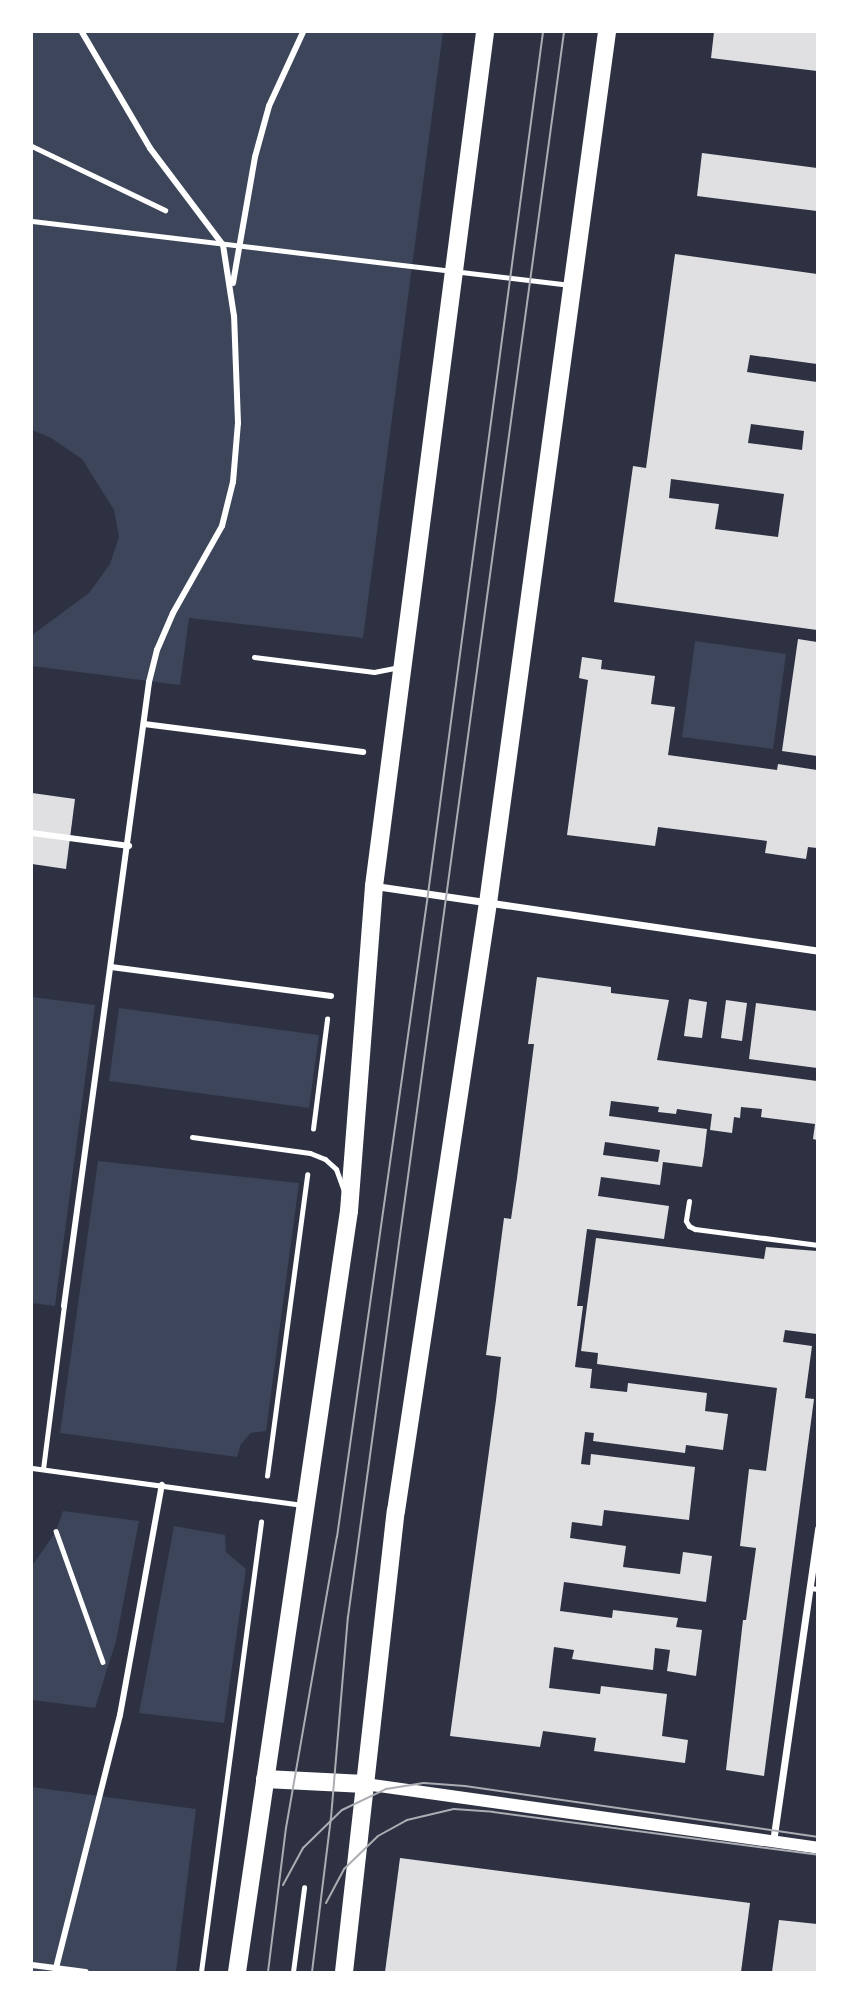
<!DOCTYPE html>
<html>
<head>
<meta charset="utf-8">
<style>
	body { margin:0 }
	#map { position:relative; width:849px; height:2004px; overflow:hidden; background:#2d3142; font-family:Poppins,sans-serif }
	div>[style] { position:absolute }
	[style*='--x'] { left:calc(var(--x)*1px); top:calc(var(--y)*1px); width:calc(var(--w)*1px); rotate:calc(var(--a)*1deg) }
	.green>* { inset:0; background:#3c4559 }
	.building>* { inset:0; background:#e0e0e3 }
	.path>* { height:4.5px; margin:-2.25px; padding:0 2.25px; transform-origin:2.25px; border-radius:2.25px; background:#fff }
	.service>* { height:5px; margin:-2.5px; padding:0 2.5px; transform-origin:2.5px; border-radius:2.5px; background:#fff }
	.pedestrian>* { height:6px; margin:-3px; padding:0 3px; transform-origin:3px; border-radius:3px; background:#fff }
	.minor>* { height:7px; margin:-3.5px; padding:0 3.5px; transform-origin:3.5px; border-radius:3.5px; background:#fff }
	.tertiary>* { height:12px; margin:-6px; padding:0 6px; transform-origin:6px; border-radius:6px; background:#fff }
	.primary>* { height:18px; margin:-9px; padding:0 9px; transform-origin:9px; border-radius:9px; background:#fff }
	.tram>* { height:2px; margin:-1px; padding:0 1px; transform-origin:1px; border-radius:1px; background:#abadb3 }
	span { translate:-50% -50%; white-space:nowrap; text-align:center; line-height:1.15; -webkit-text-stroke:5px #fff; paint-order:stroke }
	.frame { position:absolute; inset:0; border:33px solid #fff; pointer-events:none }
</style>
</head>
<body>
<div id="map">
	<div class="green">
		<i style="clip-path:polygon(32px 32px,443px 32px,363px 638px,189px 618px,180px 685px,32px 666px,32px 635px,89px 593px,110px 564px,119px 537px,114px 510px,82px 459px,51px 438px,32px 430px)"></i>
		<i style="clip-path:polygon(695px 641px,786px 654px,773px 749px,682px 737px)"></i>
		<i style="clip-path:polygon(32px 997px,95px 1005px,55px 1306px,32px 1303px)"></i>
		<i style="clip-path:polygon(119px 1008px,319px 1035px,309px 1108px,109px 1081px)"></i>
		<i style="clip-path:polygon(98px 1161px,299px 1183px,266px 1431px,251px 1433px,241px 1444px,237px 1457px,60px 1433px)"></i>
		<i style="clip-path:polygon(63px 1511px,139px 1521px,116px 1641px,95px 1708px,32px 1700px,32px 1566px,56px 1531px)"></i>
		<i style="clip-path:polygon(174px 1526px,225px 1535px,226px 1552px,246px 1569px,224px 1723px,139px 1713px)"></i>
		<i style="clip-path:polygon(32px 1787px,196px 1809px,176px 1972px,32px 1972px)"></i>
	</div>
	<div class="building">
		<i style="clip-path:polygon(714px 32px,817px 32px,817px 71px,711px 58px)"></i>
		<i style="clip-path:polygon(702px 153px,817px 168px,817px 211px,697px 196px)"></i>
		<i style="clip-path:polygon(evenodd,675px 254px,817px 274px,817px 364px,750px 355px,747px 372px,817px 382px,817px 630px,614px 602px,633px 466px,646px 468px,675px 254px,751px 424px,804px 431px,802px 450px,748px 443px,751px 424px,675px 254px,671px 479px,784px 494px,778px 537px,715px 529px,719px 504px,669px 498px,671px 479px)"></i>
		<i style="clip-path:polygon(798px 639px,817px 642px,817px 756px,782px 751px)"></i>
		<i style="clip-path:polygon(582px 657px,602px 660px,601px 669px,655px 676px,651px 704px,675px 707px,668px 755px,777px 770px,778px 764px,817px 770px,817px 848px,808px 847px,806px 859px,765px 853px,767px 841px,658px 827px,655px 846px,567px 835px,588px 680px,579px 678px)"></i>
		<i style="clip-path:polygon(32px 793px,75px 799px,66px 869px,32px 864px)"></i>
		<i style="clip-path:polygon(evenodd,537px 977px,611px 987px,611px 993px,669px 1000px,657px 1060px,817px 1081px,817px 1140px,813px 1139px,815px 1124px,761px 1117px,762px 1109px,741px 1107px,740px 1118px,734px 1117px,732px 1133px,710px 1130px,712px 1114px,677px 1109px,676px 1114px,658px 1112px,659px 1107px,611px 1101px,609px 1116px,707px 1129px,704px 1155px,702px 1167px,663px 1162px,660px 1185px,601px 1177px,598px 1196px,669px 1206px,664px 1239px,587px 1229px,577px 1306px,583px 1306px,575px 1367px,592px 1369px,590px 1388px,627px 1392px,628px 1383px,707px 1393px,705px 1411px,728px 1414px,723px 1450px,686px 1445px,685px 1453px,593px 1441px,594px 1433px,585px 1432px,581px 1464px,590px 1465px,591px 1454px,695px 1467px,689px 1520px,604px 1510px,602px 1526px,572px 1522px,570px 1538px,626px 1546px,623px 1567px,680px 1574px,683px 1552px,712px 1556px,706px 1602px,564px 1582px,560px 1611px,612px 1618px,613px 1610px,678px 1618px,676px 1627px,702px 1630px,696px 1676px,667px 1671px,670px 1650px,655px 1648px,653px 1670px,572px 1659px,574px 1650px,554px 1647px,549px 1688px,600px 1694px,601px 1686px,667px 1694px,662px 1736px,688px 1740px,685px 1763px,594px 1751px,596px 1738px,543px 1731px,540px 1747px,450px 1736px,496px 1400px,501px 1357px,486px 1355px,504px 1218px,511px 1219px,517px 1178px,534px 1044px,528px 1044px,537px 977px,605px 1142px,660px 1150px,658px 1162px,603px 1155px,605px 1142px)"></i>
		<i style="clip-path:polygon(689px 999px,707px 1002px,702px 1038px,684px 1036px)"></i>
		<i style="clip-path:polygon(726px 1000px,747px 1003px,742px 1041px,721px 1038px)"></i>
		<i style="clip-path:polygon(756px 1003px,817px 1011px,817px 1068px,749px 1059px)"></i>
		<i style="clip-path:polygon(596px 1238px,764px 1259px,766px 1247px,817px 1251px,817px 1334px,785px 1330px,783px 1342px,812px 1346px,805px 1398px,814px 1399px,764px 1776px,726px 1770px,743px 1620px,746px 1620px,756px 1548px,740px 1546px,749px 1469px,766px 1471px,777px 1388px,597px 1364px,598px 1353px,581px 1351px)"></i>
		<i style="clip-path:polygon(400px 1858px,750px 1903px,741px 1972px,385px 1972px)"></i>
		<i style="clip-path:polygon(779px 1920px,817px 1924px,817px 1972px,772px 1972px)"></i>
	</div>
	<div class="path">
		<i style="--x:32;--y:146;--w:148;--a:25.7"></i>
		<i style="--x:313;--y:1129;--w:111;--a:-82.7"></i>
		<i style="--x:267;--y:1476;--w:304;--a:-82.4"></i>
		<i style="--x:56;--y:1531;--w:139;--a:70.3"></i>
		<i style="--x:201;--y:1972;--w:454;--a:-82.4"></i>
		<i style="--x:293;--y:1972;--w:85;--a:-82.5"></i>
	</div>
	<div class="service">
		<i style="--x:32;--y:221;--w:542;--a:6.78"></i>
		<i style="--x:254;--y:657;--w:121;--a:7.1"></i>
		<i style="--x:374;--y:672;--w:26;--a:-11"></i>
		<i style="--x:192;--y:1137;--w:119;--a:7.7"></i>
		<i style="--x:310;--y:1153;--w:16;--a:22"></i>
		<i style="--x:325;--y:1159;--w:15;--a:42"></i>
		<i style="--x:336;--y:1169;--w:23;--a:70"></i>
		<i style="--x:689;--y:1201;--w:20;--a:99"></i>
		<i style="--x:686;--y:1221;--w:6;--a:59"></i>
		<i style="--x:689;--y:1226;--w:7;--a:27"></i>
		<i style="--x:695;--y:1229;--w:124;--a:7.4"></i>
		<i style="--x:32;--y:1468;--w:273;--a:7.8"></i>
		<i style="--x:43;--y:1469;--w:164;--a:-82.7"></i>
		<i style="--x:810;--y:1588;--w:8;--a:7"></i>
	</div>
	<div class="pedestrian">
		<i style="--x:233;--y:283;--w:128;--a:-80.1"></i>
		<i style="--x:255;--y:157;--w:53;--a:-74.6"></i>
		<i style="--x:269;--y:106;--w:81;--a:-65.3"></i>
		<i style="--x:144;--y:724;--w:221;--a:7.3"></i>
		<i style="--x:32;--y:833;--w:98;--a:7.6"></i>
		<i style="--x:111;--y:967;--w:222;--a:7.5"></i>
		<i style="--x:64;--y:1306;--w:630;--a:-82.24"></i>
		<i style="--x:149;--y:682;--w:33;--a:-76"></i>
		<i style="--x:157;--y:650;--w:40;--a:-66.6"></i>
		<i style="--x:173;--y:613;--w:100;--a:-60.6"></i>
		<i style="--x:222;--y:526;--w:45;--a:-76"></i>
		<i style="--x:233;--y:482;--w:59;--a:-85.2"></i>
		<i style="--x:238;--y:423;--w:107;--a:-92.1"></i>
		<i style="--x:234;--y:316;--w:72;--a:-98.8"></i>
		<i style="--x:223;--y:245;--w:121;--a:-127"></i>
		<i style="--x:150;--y:148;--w:134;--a:-120.4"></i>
		<i style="--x:32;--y:1965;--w:54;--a:7.4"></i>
		<i style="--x:55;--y:1972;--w:265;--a:-75.8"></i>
		<i style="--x:120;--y:1715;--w:234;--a:-79.7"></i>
	</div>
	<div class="minor">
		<i style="--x:375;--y:886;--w:448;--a:8.3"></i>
		<i style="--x:773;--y:1842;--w:317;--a:-81.8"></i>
	</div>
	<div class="tertiary">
		<i style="--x:365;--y:1784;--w:457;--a:8"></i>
	</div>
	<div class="primary">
		<i style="--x:265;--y:1779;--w:100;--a:2.9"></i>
		<i style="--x:237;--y:1972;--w:769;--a:-81.63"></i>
		<i style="--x:349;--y:1211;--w:326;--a:-85.6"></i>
		<i style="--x:374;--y:886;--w:861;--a:-82.59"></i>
		<i style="--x:344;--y:1972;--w:464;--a:-83.6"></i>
		<i style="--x:396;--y:1511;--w:615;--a:-81.4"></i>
		<i style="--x:488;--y:903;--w:879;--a:-82.22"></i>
	</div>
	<div class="tram">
		<i style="--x:283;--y:1885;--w:42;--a:-61.6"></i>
		<i style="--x:303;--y:1848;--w:54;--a:-44.3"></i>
		<i style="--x:342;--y:1810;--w:49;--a:-25.5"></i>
		<i style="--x:386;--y:1789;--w:38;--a:-9"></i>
		<i style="--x:424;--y:1783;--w:41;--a:4.2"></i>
		<i style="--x:465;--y:1786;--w:357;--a:8.2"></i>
		<i style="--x:326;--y:1903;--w:38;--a:-62"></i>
		<i style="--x:344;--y:1869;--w:47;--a:-44.1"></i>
		<i style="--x:378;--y:1836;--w:33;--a:-29"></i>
		<i style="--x:407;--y:1820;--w:48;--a:-13.2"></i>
		<i style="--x:454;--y:1809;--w:39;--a:4"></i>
		<i style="--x:493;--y:1812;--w:328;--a:7.5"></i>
		<i style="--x:268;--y:1972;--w:145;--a:-82.9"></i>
		<i style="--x:286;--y:1828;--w:295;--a:-80.1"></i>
		<i style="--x:337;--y:1537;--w:649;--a:-81.94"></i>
		<i style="--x:428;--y:894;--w:870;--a:-82.4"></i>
		<i style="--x:312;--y:1972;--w:155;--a:-83"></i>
		<i style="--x:331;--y:1818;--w:202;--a:-85.2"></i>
		<i style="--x:348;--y:1617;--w:1600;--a:-82.24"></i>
	</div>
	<div class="frame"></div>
</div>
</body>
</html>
